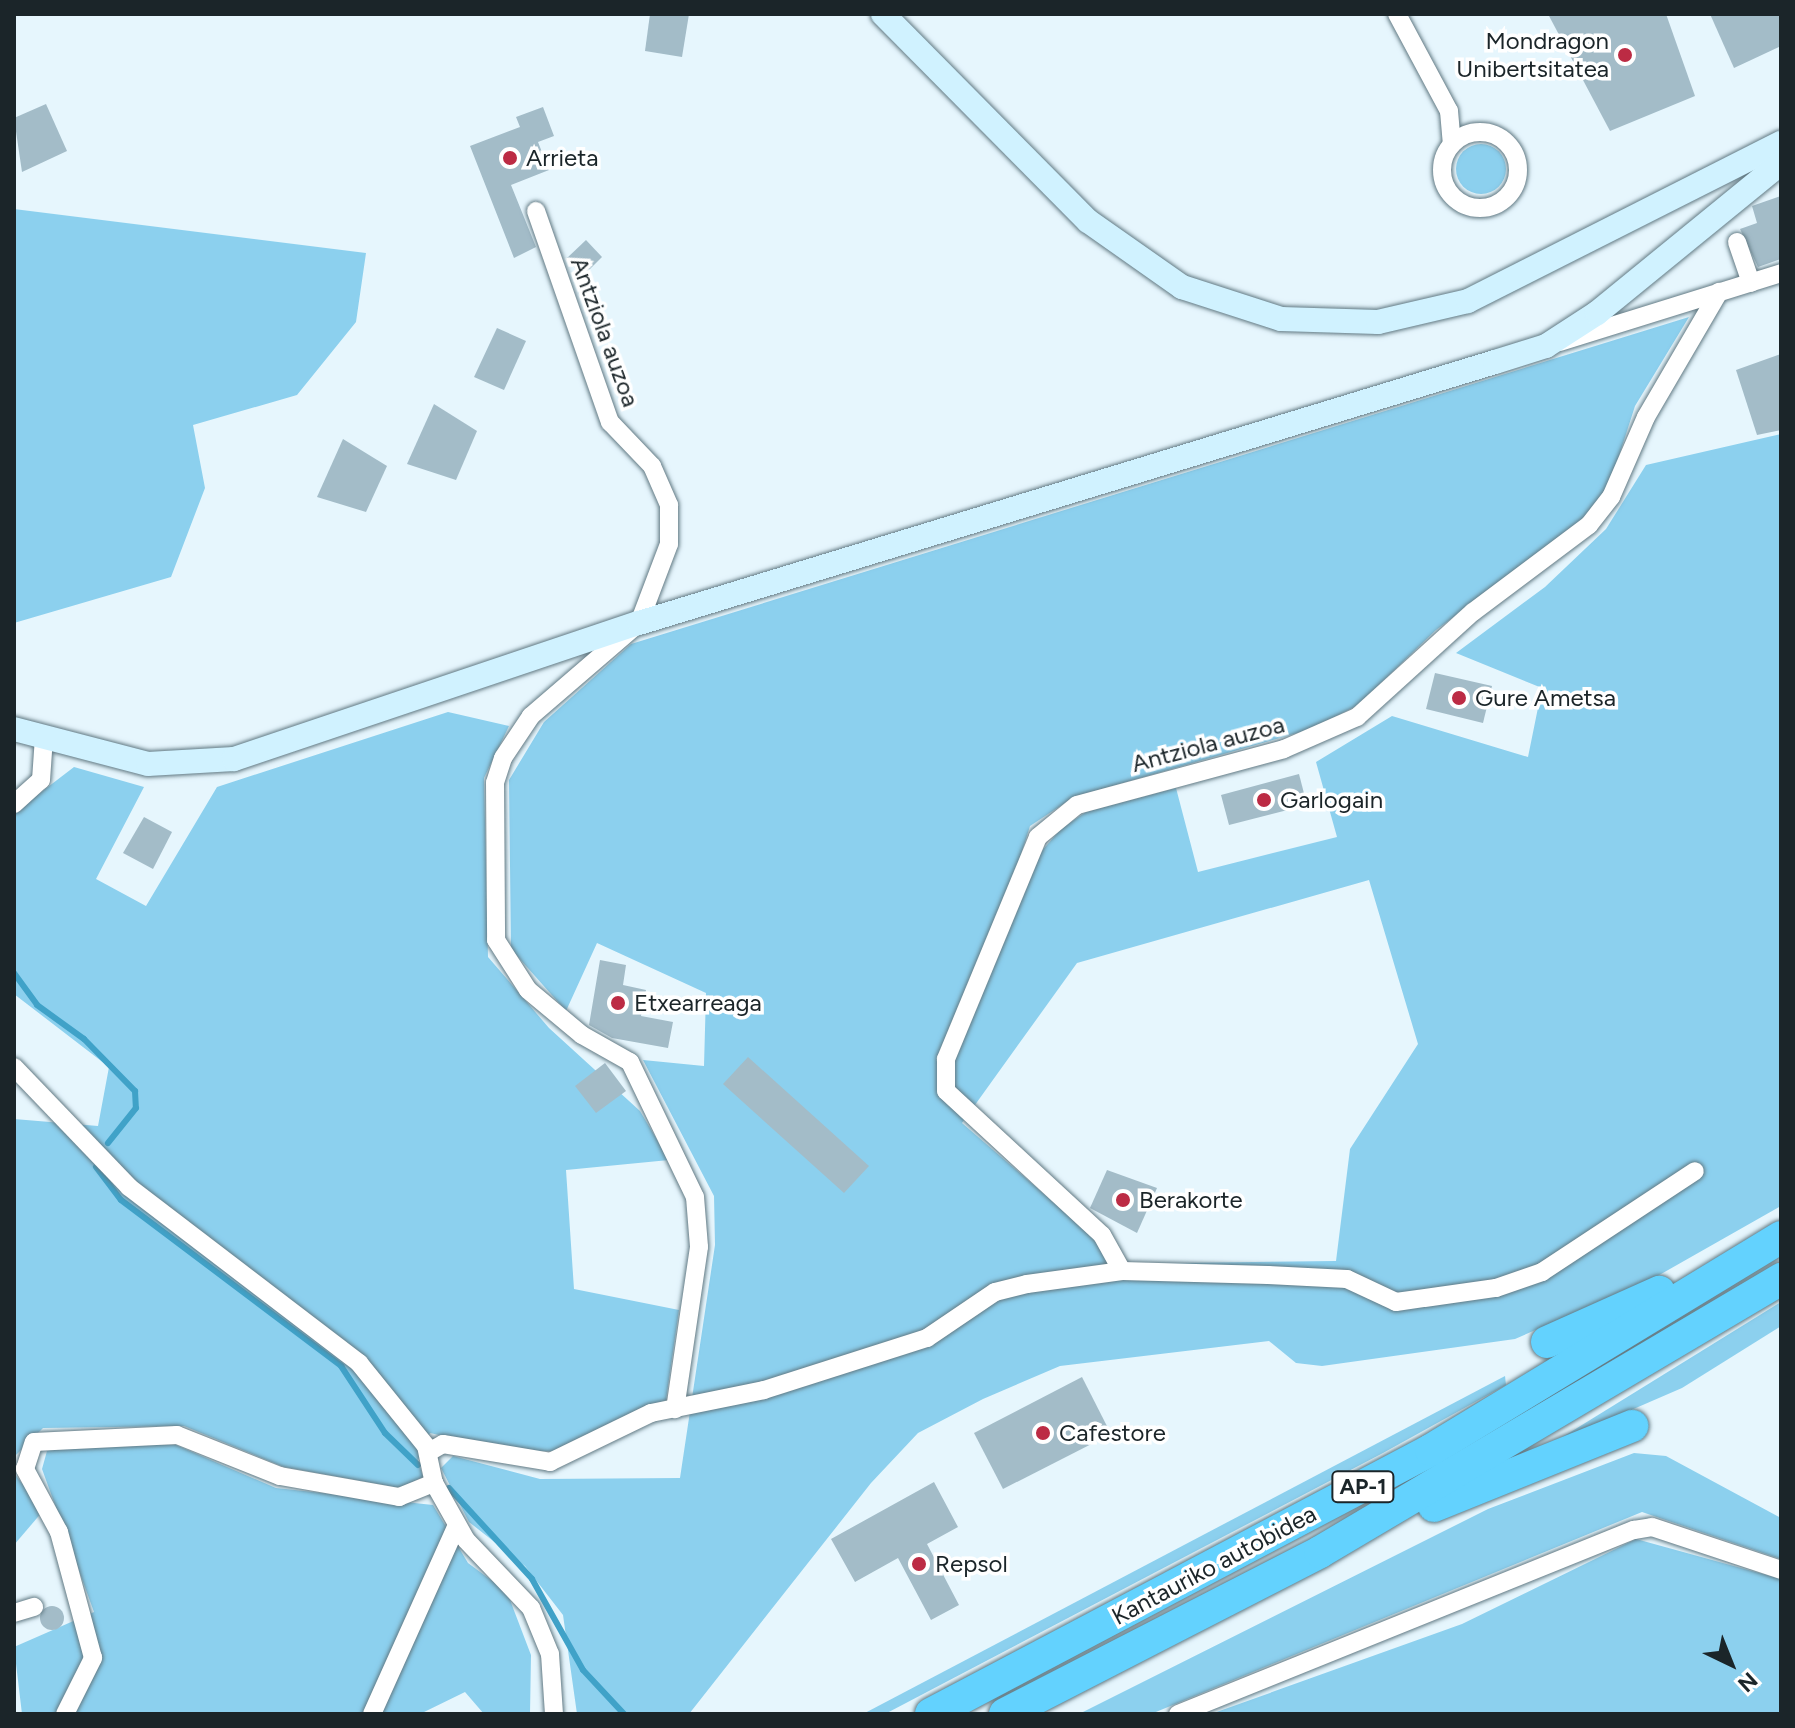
<!DOCTYPE html>
<html>
<head>
<meta charset="utf-8">
<style>
	body { margin:0 }
	#map { position:relative; width:1795px; height:1728px; overflow:hidden; background:#e6f6fd; font-family:Figtree,sans-serif }
	div>[style] { position:absolute }
	[style*='--x'] { left:calc(var(--x)*1px); top:calc(var(--y)*1px); width:calc(var(--w)*1px); rotate:calc(var(--a)*1deg) }
	.green>* { inset:0; background:#8cd0ee }
	.round { border-radius:50% }
	.stream>* { height:6px; margin:-3px; padding:0 3px; transform-origin:3px; border-radius:3px; background:#40a2c8 }
	.building>* { inset:0; background:#a3bcc8 }
	.roads { filter:drop-shadow(0 0 2px #617983) drop-shadow(0 0 2px #617983) }
	.minor>* { height:18px; margin:-9px; padding:0 9px; transform-origin:9px; border-radius:9px; background:#fff }
	.minor>.ring { margin:-9px; padding:0; box-sizing:content-box; background:none; border:18px solid #fff; border-radius:50% }
	.secondary>* { height:24px; margin:-12px; padding:0 12px; transform-origin:12px; border-radius:12px; background:#d0f2ff }
	.motorway>* { height:32px; margin:-16px; padding:0 16px; transform-origin:16px; border-radius:16px; background:#63d2fe }
	.dots>* { width:22px; height:22px; translate:-50% -50%; box-sizing:border-box; border:4px solid #fff; border-radius:50% }
	span { translate:-50% -50%; white-space:nowrap; text-align:center; line-height:1.15; -webkit-text-stroke:7px #fff; paint-order:stroke }
	.shield-label span { padding:2px 6px; background:#fff; border:2px solid; border-radius:6px; -webkit-text-stroke-width:0 }
	.shield-label { font-size:22px; color:#1b2529; font-weight:700 }
	.poi-label { font-size:24px; color:#1b2529 }
	.right { translate:-100% -50%; text-align:right }
	.left { translate:0 -50%; text-align:left }
	.street-label { font-size:24px; color:#1b2529 }
	.frame { position:absolute; inset:0; border:16px solid #1b2529; pointer-events:none }
	.north { position:absolute; left:1691px; top:1624px; width:80px; height:80px; -webkit-text-stroke:6px #fff; paint-order:stroke; rotate:137deg; font-size:22px; font-weight:700; line-height:32px; text-align:center; color:#1b2529 }
	.north::after { content:''; display:block; margin:auto; width:28px; height:36px; background:#1b2529; clip-path:polygon(50% 0,100% 100%,50% 72%,0 100%) }
</style>
</head>
<body>
<div id="map">
	<div class="green">
		<i class="round" style="left:1456px;top:144px;width:50px;height:50px"></i>
		<i style="clip-path:polygon(14px 209px,366px 253px,356px 322px,297px 395px,193px 425px,205px 488px,171px 577px,14px 623px)"></i>
		<i style="clip-path:polygon(evenodd,1689px 317px,1635px 406px,1609px 487px,1581px 522px,1436px 630px,1358px 705px,1311px 729px,1074px 797px,1030px 826px,1011px 886px,1061px 829px,1086px 812px,1176px 788px,1198px 872px,1337px 837px,1316px 762px,1392px 716px,1528px 757px,1542px 688px,1456px 653px,1545px 587px,1606px 529px,1646px 465px,1781px 434px,1781px 1206px,1654px 1278px,1515px 1339px,1322px 1366px,1296px 1363px,1269px 1341px,1060px 1366px,983px 1399px,918px 1433px,871px 1483px,689px 1714px,577px 1714px,563px 1615px,525px 1566px,469px 1522px,441px 1468px,453px 1456px,540px 1479px,680px 1478px,715px 1245px,714px 1196px,643px 1060px,704px 1066px,706px 993px,597px 943px,566px 1011px,511px 949px,509px 780px,544px 722px,631px 644px,1689px 317px,1369px 880px,1418px 1044px,1350px 1149px,1336px 1261px,1108px 1264px,1098px 1241px,962px 1123px,1077px 963px,1369px 880px)"></i>
		<i style="clip-path:polygon(448px 712px,509px 726px,484px 778px,488px 957px,549px 1028px,640px 1111px,669px 1160px,566px 1170px,574px 1289px,679px 1310px,666px 1400px,557px 1451px,511px 1451px,430px 1433px,418px 1460px,423px 1477px,400px 1488px,284px 1467px,184px 1426px,43px 1428px,14px 1457px,14px 1119px,98px 1126px,109px 1067px,14px 994px,14px 813px,74px 767px,144px 787px,96px 879px,146px 906px,217px 787px)"></i>
		<i style="clip-path:polygon(1781px 1302px,1781px 1326px,1682px 1388px,1548px 1446px)"></i>
		<i style="clip-path:polygon(1505px 1376px,1506px 1385px,1383px 1453px,885px 1714px,863px 1714px)"></i>
		<i style="clip-path:polygon(65px 1444px,176px 1445px,276px 1488px,433px 1505px,468px 1563px,507px 1592px,531px 1655px,530px 1714px,484px 1714px,465px 1692px,420px 1714px,22px 1714px,14px 1647px,94px 1612px,42px 1469px,47px 1451px)"></i>
		<i style="clip-path:polygon(1634px 1453px,1666px 1456px,1781px 1518px,1781px 1559px,1642px 1512px,1151px 1714px,1079px 1714px,1488px 1509px)"></i>
		<i style="clip-path:polygon(14px 1473px,43px 1511px,14px 1545px)"></i>
		<i style="clip-path:polygon(1636px 1539px,1781px 1579px,1781px 1714px,1211px 1714px,1462px 1624px)"></i>
	</div>
	<div class="stream">
		<i style="--x:14;--y:973;--w:39;--a:54"></i>
		<i style="--x:37;--y:1005;--w:58;--a:35.9"></i>
		<i style="--x:84;--y:1039;--w:73;--a:45.6"></i>
		<i style="--x:135;--y:1091;--w:17;--a:87"></i>
		<i style="--x:136;--y:1108;--w:45;--a:128.7"></i>
		<i style="--x:96;--y:1167;--w:41;--a:52.9"></i>
		<i style="--x:121;--y:1200;--w:276;--a:37"></i>
		<i style="--x:341;--y:1366;--w:80;--a:56.7"></i>
		<i style="--x:385;--y:1433;--w:46;--a:44.1"></i>
		<i style="--x:449;--y:1488;--w:123;--a:47.6"></i>
		<i style="--x:532;--y:1579;--w:104;--a:60.7"></i>
		<i style="--x:583;--y:1670;--w:60;--a:47"></i>
	</div>
	<div class="building">
		<i style="clip-path:polygon(650px 14px,689px 14px,682px 57px,645px 51px)"></i>
		<i style="clip-path:polygon(1548px 14px,1666px 14px,1695px 96px,1610px 131px)"></i>
		<i style="clip-path:polygon(1710px 14px,1781px 14px,1781px 46px,1734px 68px)"></i>
		<i style="clip-path:polygon(46px 104px,67px 151px,22px 172px,14px 118px)"></i>
		<i style="clip-path:polygon(543px 107px,554px 136px,538px 142px,549px 170px,511px 185px,536px 247px,514px 258px,470px 146px,520px 127px,516px 117px)"></i>
		<i style="clip-path:polygon(1781px 196px,1781px 259px,1758px 267px,1740px 229px,1757px 223px,1752px 206px)"></i>
		<i style="clip-path:polygon(586px 240px,602px 257px,583px 276px,566px 259px)"></i>
		<i style="clip-path:polygon(497px 328px,526px 341px,504px 390px,474px 377px)"></i>
		<i style="clip-path:polygon(1781px 354px,1781px 430px,1757px 435px,1736px 370px)"></i>
		<i style="clip-path:polygon(434px 404px,477px 431px,456px 480px,407px 464px)"></i>
		<i style="clip-path:polygon(343px 439px,387px 466px,366px 512px,317px 497px)"></i>
		<i style="clip-path:polygon(1435px 673px,1492px 686px,1483px 723px,1426px 709px)"></i>
		<i style="clip-path:polygon(1299px 774px,1307px 805px,1229px 825px,1221px 795px)"></i>
		<i style="clip-path:polygon(144px 817px,172px 832px,153px 869px,123px 853px)"></i>
		<i style="clip-path:polygon(600px 960px,626px 965px,623px 985px,646px 990px,641px 1016px,673px 1022px,668px 1048px,612px 1038px,589px 1025px)"></i>
		<i style="clip-path:polygon(748px 1057px,869px 1166px,844px 1193px,723px 1084px)"></i>
		<i style="clip-path:polygon(605px 1063px,626px 1091px,596px 1113px,575px 1086px)"></i>
		<i style="clip-path:polygon(1107px 1170px,1157px 1188px,1137px 1233px,1090px 1208px)"></i>
		<i style="clip-path:polygon(1082px 1377px,1111px 1434px,1003px 1489px,974px 1433px)"></i>
		<i style="clip-path:polygon(934px 1482px,958px 1527px,927px 1544px,959px 1605px,931px 1620px,898px 1558px,855px 1582px,831px 1539px)"></i>
		<i class="round" style="left:40px;top:1606px;width:24px;height:24px"></i>
	</div>
	<div class="roads">
		<div class="minor">
			<i style="--x:1397;--y:14;--w:110;--a:61.8"></i>
			<i style="--x:1449;--y:111;--w:33;--a:85"></i>
			<i class="ring" style="left:1442px;top:132px;width:58px;height:58px"></i>
			<i style="--x:536;--y:211;--w:224;--a:70.7"></i>
			<i style="--x:610;--y:422;--w:61;--a:46.3"></i>
			<i style="--x:652;--y:466;--w:43;--a:66.4"></i>
			<i style="--x:669;--y:505;--w:39;--a:90"></i>
			<i style="--x:669;--y:544;--w:85;--a:110.8"></i>
			<i style="--x:639;--y:623;--w:143;--a:139.3"></i>
			<i style="--x:531;--y:716;--w:50;--a:123.7"></i>
			<i style="--x:503;--y:758;--w:26;--a:108"></i>
			<i style="--x:495;--y:783;--w:157;--a:89.6"></i>
			<i style="--x:496;--y:940;--w:59;--a:57.4"></i>
			<i style="--x:528;--y:990;--w:70;--a:39.8"></i>
			<i style="--x:582;--y:1035;--w:55;--a:29.4"></i>
			<i style="--x:630;--y:1062;--w:150;--a:64.3"></i>
			<i style="--x:695;--y:1197;--w:50;--a:85.4"></i>
			<i style="--x:699;--y:1247;--w:164;--a:98.4"></i>
			<i style="--x:1737;--y:242;--w:43;--a:71.1"></i>
			<i style="--x:1560;--y:342;--w:232;--a:-17.3"></i>
			<i style="--x:14;--y:804;--w:36;--a:-42"></i>
			<i style="--x:41;--y:780;--w:43;--a:-86"></i>
			<i style="--x:14;--y:1067;--w:166;--a:46.2"></i>
			<i style="--x:129;--y:1187;--w:290;--a:37.4"></i>
			<i style="--x:359;--y:1363;--w:107;--a:51.1"></i>
			<i style="--x:426;--y:1446;--w:38;--a:78"></i>
			<i style="--x:434;--y:1483;--w:65;--a:60.7"></i>
			<i style="--x:466;--y:1540;--w:94;--a:46.3"></i>
			<i style="--x:531;--y:1608;--w:50;--a:67.6"></i>
			<i style="--x:550;--y:1654;--w:60;--a:86.2"></i>
			<i style="--x:1122;--y:1271;--w:41;--a:-119.1"></i>
			<i style="--x:1102;--y:1235;--w:212;--a:-137.3"></i>
			<i style="--x:946;--y:1091;--w:32;--a:-90"></i>
			<i style="--x:946;--y:1059;--w:240;--a:-67.5"></i>
			<i style="--x:1038;--y:837;--w:50;--a:-39.4"></i>
			<i style="--x:1077;--y:805;--w:214;--a:-15.1"></i>
			<i style="--x:1284;--y:749;--w:80;--a:-23.7"></i>
			<i style="--x:1357;--y:717;--w:156;--a:-42.2"></i>
			<i style="--x:1473;--y:612;--w:145;--a:-36.9"></i>
			<i style="--x:1589;--y:525;--w:36;--a:-52"></i>
			<i style="--x:1611;--y:497;--w:87;--a:-66.4"></i>
			<i style="--x:1646;--y:417;--w:145;--a:-59.7"></i>
			<i style="--x:429;--y:1452;--w:16;--a:-30"></i>
			<i style="--x:443;--y:1444;--w:109;--a:9.5"></i>
			<i style="--x:550;--y:1462;--w:112;--a:-25.9"></i>
			<i style="--x:651;--y:1413;--w:115;--a:-11.5"></i>
			<i style="--x:764;--y:1390;--w:171;--a:-17.7"></i>
			<i style="--x:927;--y:1338;--w:82;--a:-34.1"></i>
			<i style="--x:995;--y:1292;--w:33;--a:-14"></i>
			<i style="--x:1027;--y:1284;--w:96;--a:-7.8"></i>
			<i style="--x:1122;--y:1271;--w:146;--a:1.6"></i>
			<i style="--x:1268;--y:1275;--w:79;--a:2.9"></i>
			<i style="--x:1347;--y:1279;--w:54;--a:25.1"></i>
			<i style="--x:1396;--y:1302;--w:101;--a:-8"></i>
			<i style="--x:1496;--y:1288;--w:49;--a:-19.2"></i>
			<i style="--x:1542;--y:1272;--w:183;--a:-33.4"></i>
			<i style="--x:14;--y:1613;--w:21;--a:-17"></i>
			<i style="--x:65;--y:1714;--w:63;--a:-63.4"></i>
			<i style="--x:93;--y:1658;--w:131;--a:-105.1"></i>
			<i style="--x:59;--y:1532;--w:72;--a:-118.4"></i>
			<i style="--x:25;--y:1469;--w:28;--a:-72"></i>
			<i style="--x:34;--y:1442;--w:143;--a:-2.8"></i>
			<i style="--x:177;--y:1435;--w:111;--a:21.7"></i>
			<i style="--x:280;--y:1476;--w:121;--a:10"></i>
			<i style="--x:399;--y:1497;--w:38;--a:-22"></i>
			<i style="--x:372;--y:1714;--w:207;--a:-65.8"></i>
			<i style="--x:1178;--y:1714;--w:492;--a:-22"></i>
			<i style="--x:1634;--y:1530;--w:18;--a:-9"></i>
			<i style="--x:1652;--y:1527;--w:136;--a:18.4"></i>
		</div>
		<div class="secondary">
			<i style="--x:883;--y:14;--w:291;--a:45.3"></i>
			<i style="--x:1088;--y:221;--w:115;--a:35.1"></i>
			<i style="--x:1182;--y:287;--w:104;--a:17.9"></i>
			<i style="--x:1281;--y:319;--w:97;--a:1.8"></i>
			<i style="--x:1378;--y:322;--w:92;--a:-13.1"></i>
			<i style="--x:1468;--y:301;--w:351;--a:-26.8"></i>
			<i style="--x:14;--y:729;--w:138;--a:14.6"></i>
			<i style="--x:148;--y:764;--w:86;--a:-3.3"></i>
			<i style="--x:234;--y:759;--w:427;--a:-18.6"></i>
			<i style="--x:639;--y:623;--w:895;--a:-16.96"></i>
			<i style="--x:1495;--y:362;--w:53;--a:-17.4"></i>
			<i style="--x:1546;--y:346;--w:61;--a:-32.9"></i>
			<i style="--x:1597;--y:313;--w:237;--a:-39.2"></i>
		</div>
		<div class="motorway">
			<i style="--x:1547;--y:1342;--w:123;--a:-24.1"></i>
			<i style="--x:1434;--y:1506;--w:214;--a:-22"></i>
			<i style="--x:931;--y:1714;--w:565;--a:-27.83"></i>
			<i style="--x:1431;--y:1450;--w:410;--a:-31.3"></i>
			<i style="--x:1005;--y:1714;--w:354;--a:-27.2"></i>
			<i style="--x:1320;--y:1552;--w:536;--a:-30.63"></i>
		</div>
	</div>
	<div class="dots">
		<i style="left:1625px;top:55px;background:#bc2b44"></i>
		<i style="left:510px;top:158px;background:#bc2b44"></i>
		<i style="left:1459px;top:698px;background:#bc2b44"></i>
		<i style="left:1264px;top:800px;background:#bc2b44"></i>
		<i style="left:618px;top:1003px;background:#bc2b44"></i>
		<i style="left:1123px;top:1200px;background:#bc2b44"></i>
		<i style="left:1043px;top:1433px;background:#bc2b44"></i>
		<i style="left:919px;top:1564px;background:#bc2b44"></i>
	</div>
	<div class="shield-label">
		<span style="left:1363px;top:1487px">AP-1</span>
	</div>
	<div class="poi-label">
		<span class="right" style="left:1609px;top:55px">Mondragon<br>Unibertsitatea</span>
		<span class="left" style="left:526px;top:158px">Arrieta</span>
		<span class="left" style="left:1475px;top:698px">Gure Ametsa</span>
		<span class="left" style="left:1280px;top:800px">Garlogain</span>
		<span class="left" style="left:634px;top:1003px">Etxearreaga</span>
		<span class="left" style="left:1139px;top:1200px">Berakorte</span>
		<span class="left" style="left:1059px;top:1433px">Cafestore</span>
		<span class="left" style="left:935px;top:1564px">Repsol</span>
	</div>
	<div class="street-label">
		<span style="left:605px;top:332px;rotate:70deg">Antziola auzoa</span>
		<span style="left:1208px;top:744px;rotate:-15deg">Antziola auzoa</span>
		<span style="left:1214px;top:1565px;rotate:-28deg">Kantauriko autobidea</span>
	</div>
	<div class="frame"></div>
	<div class="north">N</div>
</div>
</body>
</html>
